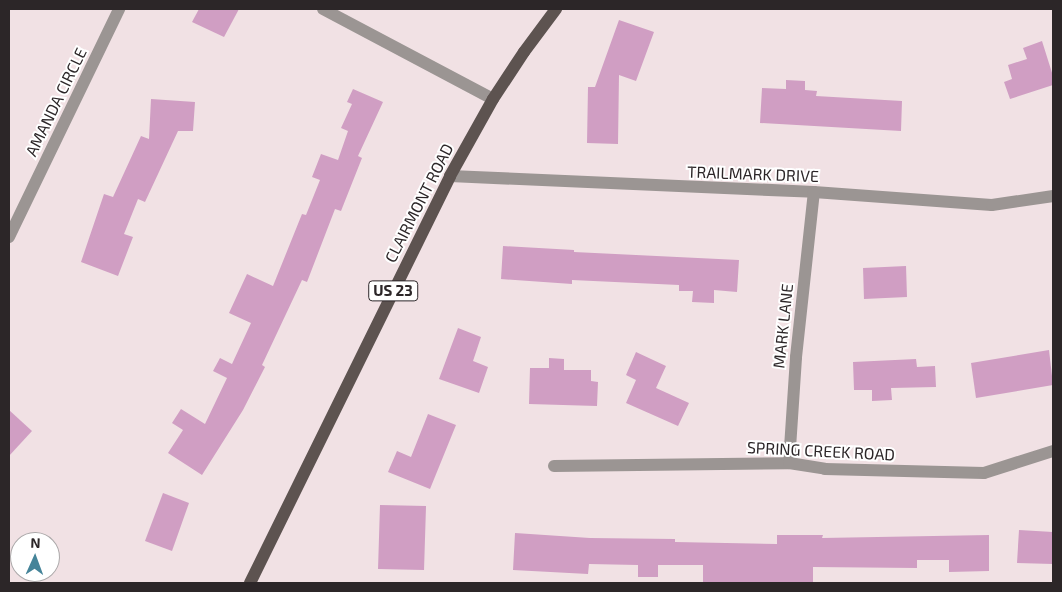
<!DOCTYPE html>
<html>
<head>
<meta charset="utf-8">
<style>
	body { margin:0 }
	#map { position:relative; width:1062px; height:592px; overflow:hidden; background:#f1e1e4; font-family:"Exo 2",sans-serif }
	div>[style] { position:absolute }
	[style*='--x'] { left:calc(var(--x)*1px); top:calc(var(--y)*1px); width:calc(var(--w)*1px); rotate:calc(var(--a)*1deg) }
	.building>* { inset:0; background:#d09ec3 }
	.minor>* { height:12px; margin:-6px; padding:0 6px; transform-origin:6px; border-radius:6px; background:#9b9593 }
	.major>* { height:12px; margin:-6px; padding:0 6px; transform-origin:6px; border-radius:6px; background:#5d5350 }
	span { translate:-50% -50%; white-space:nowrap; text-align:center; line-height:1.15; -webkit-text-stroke:4px #fff; paint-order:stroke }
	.shield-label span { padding:1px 4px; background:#fff; border:1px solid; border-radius:4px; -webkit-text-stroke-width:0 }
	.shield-label { font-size:15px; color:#2c2628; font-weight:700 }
	.street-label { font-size:16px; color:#2c2628 }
	.frame { position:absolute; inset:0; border:10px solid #2c2628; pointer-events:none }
	.north { position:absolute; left:10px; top:532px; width:50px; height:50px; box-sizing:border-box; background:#fff; border:1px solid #aba8a9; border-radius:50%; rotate:2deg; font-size:14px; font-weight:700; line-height:20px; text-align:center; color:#2c2628 }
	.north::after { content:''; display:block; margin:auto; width:18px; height:22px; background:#458499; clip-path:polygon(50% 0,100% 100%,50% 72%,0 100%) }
</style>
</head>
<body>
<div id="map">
	<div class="building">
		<i style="clip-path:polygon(199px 9px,239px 9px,224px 37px,192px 22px)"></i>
		<i style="clip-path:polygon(619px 20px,654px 32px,636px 81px,619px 75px,618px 144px,587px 143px,588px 87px,595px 87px)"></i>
		<i style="clip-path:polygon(1042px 41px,1053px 76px,1053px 85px,1010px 99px,1004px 82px,1012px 79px,1008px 65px,1027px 59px,1023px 48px)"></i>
		<i style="clip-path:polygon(786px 80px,805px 81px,805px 90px,817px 91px,816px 96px,902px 101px,901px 131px,760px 123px,762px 88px,786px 89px)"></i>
		<i style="clip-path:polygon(353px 89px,383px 102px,358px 156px,362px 158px,341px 211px,335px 209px,307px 282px,302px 280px,262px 365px,265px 367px,243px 410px,202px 475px,168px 453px,183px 430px,172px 423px,181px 409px,205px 424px,227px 378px,213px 371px,220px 358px,232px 364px,251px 323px,229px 313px,247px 274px,273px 286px,302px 214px,306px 215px,320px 180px,312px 177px,321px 154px,338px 160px,348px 131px,341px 128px,352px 104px,347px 102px)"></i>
		<i style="clip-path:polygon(151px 99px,195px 102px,193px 131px,178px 131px,145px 202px,138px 199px,124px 234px,133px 237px,118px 276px,81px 262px,104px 194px,113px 197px,141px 136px,149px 139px)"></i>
		<i style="clip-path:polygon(503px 246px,574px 250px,574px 252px,739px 260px,737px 292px,714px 290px,714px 303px,692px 302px,693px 291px,679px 291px,679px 285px,572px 280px,572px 284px,501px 279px)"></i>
		<i style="clip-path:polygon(906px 266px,907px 297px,864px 299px,863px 268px)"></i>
		<i style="clip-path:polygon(458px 328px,481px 337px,473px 361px,488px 367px,479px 393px,439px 379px)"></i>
		<i style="clip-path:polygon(1049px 350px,1053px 385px,976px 398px,971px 363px)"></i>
		<i style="clip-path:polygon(636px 352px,666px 366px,656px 388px,689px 403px,678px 426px,626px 403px,636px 380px,626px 375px)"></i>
		<i style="clip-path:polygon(549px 358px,564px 359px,564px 370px,591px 370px,591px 381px,598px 382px,597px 406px,529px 404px,530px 368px,549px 368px)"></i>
		<i style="clip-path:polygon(916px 359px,917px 367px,935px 366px,936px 387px,891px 388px,892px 400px,872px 401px,872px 390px,854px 390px,853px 362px)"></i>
		<i style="clip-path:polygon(9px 410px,32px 431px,9px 456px)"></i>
		<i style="clip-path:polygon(428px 414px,456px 425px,430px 489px,388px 472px,397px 451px,411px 457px)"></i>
		<i style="clip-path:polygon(163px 493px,189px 503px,172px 551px,145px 541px)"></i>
		<i style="clip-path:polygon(380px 505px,426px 506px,424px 570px,378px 569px)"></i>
		<i style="clip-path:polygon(1019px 530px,1053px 532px,1053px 564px,1017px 563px)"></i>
		<i style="clip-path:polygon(515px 533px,590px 538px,675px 539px,675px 542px,777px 544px,777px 535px,823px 535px,822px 538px,989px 535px,989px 571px,949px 572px,949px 560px,917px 560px,917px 568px,813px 567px,813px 583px,703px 583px,703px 565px,658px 565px,658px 577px,638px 577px,638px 565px,589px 564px,588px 574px,513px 570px)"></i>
	</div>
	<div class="minor">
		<i style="--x:323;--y:9;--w:192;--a:27.9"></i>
		<i style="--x:450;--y:176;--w:364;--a:2.5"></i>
		<i style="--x:814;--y:192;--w:178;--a:4.2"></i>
		<i style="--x:992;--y:205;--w:62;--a:-8.4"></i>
		<i style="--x:9;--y:237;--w:253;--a:-64.2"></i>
		<i style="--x:789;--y:463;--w:106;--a:-86.2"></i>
		<i style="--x:796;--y:357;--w:166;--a:-83.8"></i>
		<i style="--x:554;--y:466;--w:235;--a:-0.7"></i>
		<i style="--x:789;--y:463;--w:36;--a:9"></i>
		<i style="--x:825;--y:469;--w:159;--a:1.4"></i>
		<i style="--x:984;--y:473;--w:72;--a:-17.7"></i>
	</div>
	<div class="major">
		<i style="--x:250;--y:583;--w:453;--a:-63.8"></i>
		<i style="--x:450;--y:176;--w:88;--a:-60.8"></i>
		<i style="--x:493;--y:99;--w:56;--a:-56.6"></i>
		<i style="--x:524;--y:52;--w:54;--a:-53.3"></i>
	</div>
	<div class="shield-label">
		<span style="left:393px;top:291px">US 23</span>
	</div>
	<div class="street-label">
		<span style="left:56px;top:102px;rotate:-64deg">AMANDA CIRCLE</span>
		<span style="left:753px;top:174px;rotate:2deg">TRAILMARK DRIVE</span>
		<span style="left:419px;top:203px;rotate:-63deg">CLAIRMONT ROAD</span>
		<span style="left:783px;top:326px;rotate:-84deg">MARK LANE</span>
		<span style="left:821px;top:451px;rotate:3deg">SPRING CREEK ROAD</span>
	</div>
	<div class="frame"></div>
	<div class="north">N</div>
</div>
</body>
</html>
